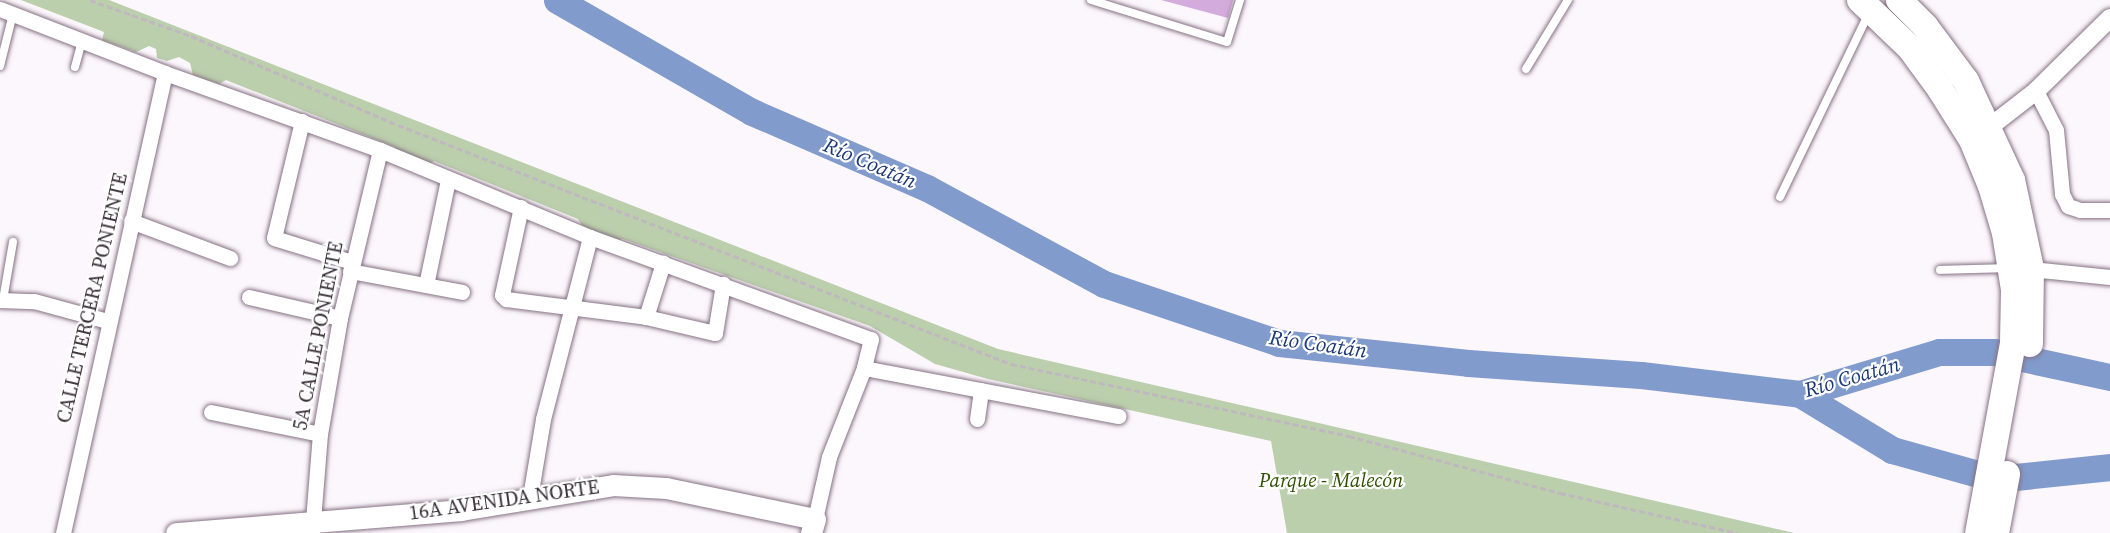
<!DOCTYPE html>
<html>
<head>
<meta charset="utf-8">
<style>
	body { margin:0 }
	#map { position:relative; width:2110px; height:533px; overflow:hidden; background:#fcf7fc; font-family:"Source Serif 4",serif }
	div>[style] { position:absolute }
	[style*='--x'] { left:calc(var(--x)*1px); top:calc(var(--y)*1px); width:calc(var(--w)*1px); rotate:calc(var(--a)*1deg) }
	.green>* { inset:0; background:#bbcfac }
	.river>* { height:27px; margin:-13.5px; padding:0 13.5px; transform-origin:13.5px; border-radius:13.5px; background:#819bcd }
	.building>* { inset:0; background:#d3abdc }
	.path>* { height:3px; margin-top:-1.5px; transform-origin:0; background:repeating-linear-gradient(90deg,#bfb8be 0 6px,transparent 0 9px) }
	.roads { filter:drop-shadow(0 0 2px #867184) drop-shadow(0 0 2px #867184) }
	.service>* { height:8px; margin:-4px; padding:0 4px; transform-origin:4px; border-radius:4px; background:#fff }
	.minor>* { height:15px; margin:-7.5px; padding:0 7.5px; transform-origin:7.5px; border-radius:7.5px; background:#fff }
	.tertiary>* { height:18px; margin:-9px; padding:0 9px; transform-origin:9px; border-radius:9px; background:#fff }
	.secondary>* { height:21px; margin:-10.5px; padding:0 10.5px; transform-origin:10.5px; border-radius:10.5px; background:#fff }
	.trunk>* { height:26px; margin:-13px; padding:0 13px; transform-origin:13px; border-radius:13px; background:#fff }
	span { translate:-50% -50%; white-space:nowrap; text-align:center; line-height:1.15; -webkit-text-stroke:4.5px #fff; paint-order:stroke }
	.street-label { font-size:20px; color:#3a3139 }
	.park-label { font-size:20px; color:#2f5100; font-style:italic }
	.water-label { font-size:21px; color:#1d3976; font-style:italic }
</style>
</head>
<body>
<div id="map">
	<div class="green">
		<i style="clip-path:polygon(21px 0,109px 0,998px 349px,1794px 533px,1287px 533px,1271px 441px,988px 379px,935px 364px,870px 326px,623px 239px,608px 242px,587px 233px,578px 219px,434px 161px,425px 168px,395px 155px,395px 147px,226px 80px,219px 84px,193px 75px,190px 63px,179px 57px,167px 61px,157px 58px,156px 49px,149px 46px,136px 52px,102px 40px,104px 32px)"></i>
	</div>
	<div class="river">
		<i style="--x:557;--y:0;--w:225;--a:29.9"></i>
		<i style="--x:752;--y:112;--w:191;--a:23.5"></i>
		<i style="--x:927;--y:188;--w:201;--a:28.5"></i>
		<i style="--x:1104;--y:284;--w:185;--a:18.6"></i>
		<i style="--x:1279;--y:343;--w:190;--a:6"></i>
		<i style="--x:1468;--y:363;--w:173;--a:4"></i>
		<i style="--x:1641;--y:375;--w:160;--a:6.8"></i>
		<i style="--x:1800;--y:394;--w:145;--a:-16.8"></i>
		<i style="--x:1939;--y:352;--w:55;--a:0"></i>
		<i style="--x:1994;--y:352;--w:119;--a:12.2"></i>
		<i style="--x:1800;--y:394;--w:108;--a:31.3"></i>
		<i style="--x:1892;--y:450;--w:108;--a:15.6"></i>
		<i style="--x:1996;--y:479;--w:115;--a:-6"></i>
	</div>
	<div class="building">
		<i style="clip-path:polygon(1161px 0,1233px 0,1228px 18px)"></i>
	</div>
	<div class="path">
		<i style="--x:90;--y:0;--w:107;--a:19.6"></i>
		<i style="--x:191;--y:36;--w:225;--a:23.3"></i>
		<i style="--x:398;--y:125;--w:658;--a:21.3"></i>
		<i style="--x:1011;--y:364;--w:346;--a:12"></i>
		<i style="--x:1349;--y:436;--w:219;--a:15.1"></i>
		<i style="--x:1560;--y:493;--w:182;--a:12.7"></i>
	</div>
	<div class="roads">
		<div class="service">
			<i style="--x:1091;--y:0;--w:142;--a:17.2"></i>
			<i style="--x:1227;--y:42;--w:44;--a:-72.8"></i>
			<i style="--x:0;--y:66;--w:54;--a:-76"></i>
			<i style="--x:75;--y:67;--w:27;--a:-75"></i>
			<i style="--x:1526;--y:69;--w:81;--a:-58.7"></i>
			<i style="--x:1780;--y:197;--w:204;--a:-64.2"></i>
			<i style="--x:1940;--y:270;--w:67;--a:-1.7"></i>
			<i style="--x:3;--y:300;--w:59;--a:-80.2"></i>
		</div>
		<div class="minor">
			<i style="--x:0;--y:9;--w:177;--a:21.2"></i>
			<i style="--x:165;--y:73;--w:228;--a:19.7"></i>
			<i style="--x:380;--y:150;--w:227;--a:22.5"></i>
			<i style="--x:590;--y:237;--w:299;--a:20"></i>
			<i style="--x:871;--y:339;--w:30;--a:104"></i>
			<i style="--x:864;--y:368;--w:96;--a:111.5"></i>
			<i style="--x:829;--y:457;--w:64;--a:102.7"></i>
			<i style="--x:2036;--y:91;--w:44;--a:62.9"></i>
			<i style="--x:2056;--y:130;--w:64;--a:84.6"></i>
			<i style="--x:2062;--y:194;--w:13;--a:63"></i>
			<i style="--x:2068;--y:206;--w:13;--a:18"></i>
			<i style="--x:2080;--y:210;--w:30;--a:0"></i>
			<i style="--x:302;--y:121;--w:120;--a:103.5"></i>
			<i style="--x:274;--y:238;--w:82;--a:17.1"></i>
			<i style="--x:521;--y:207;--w:90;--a:102.2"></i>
			<i style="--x:502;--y:295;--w:6;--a:45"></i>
			<i style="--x:506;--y:299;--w:141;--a:7.3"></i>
			<i style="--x:646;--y:317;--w:71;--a:13.1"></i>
			<i style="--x:715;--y:333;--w:50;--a:-80.7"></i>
			<i style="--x:131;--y:221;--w:106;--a:20.5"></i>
			<i style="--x:2031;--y:269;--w:79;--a:5.8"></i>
			<i style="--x:350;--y:271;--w:114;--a:10.6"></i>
			<i style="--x:426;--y:285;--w:107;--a:-78.2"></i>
			<i style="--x:249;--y:297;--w:93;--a:13"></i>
			<i style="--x:0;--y:300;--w:34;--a:2"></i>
			<i style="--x:34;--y:301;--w:76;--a:15.3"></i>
			<i style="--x:646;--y:317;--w:57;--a:-72.5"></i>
			<i style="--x:864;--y:368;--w:259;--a:10.7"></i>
			<i style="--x:211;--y:412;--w:111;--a:11.4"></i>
			<i style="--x:977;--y:419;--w:29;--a:-82"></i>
			<i style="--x:530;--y:497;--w:79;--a:-80.5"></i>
			<i style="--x:543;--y:419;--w:188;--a:-75.5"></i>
			<i style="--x:63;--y:533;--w:471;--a:-77.5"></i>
			<i style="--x:312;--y:533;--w:99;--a:-85.4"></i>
			<i style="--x:320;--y:434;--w:118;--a:-80.2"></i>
			<i style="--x:340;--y:318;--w:173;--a:-76.6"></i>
		</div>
		<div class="tertiary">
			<i style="--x:1978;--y:136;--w:73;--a:-37.8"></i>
			<i style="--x:2036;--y:91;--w:104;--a:-44.6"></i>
		</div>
		<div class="secondary">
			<i style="--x:176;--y:533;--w:286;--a:-4.6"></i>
			<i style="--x:461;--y:510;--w:154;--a:-9.3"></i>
			<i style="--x:613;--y:485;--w:53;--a:3.2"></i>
			<i style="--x:666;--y:488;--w:152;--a:11.8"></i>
			<i style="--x:815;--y:519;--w:15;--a:106"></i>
		</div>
		<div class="trunk">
			<i style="--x:1860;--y:0;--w:69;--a:43.8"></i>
			<i style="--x:1910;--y:48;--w:51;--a:53.8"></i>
			<i style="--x:1940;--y:89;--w:60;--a:57.9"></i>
			<i style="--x:1972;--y:140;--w:50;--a:67.6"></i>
			<i style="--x:1991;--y:186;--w:49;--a:73.4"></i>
			<i style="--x:2005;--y:233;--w:58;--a:81"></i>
			<i style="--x:2014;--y:290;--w:53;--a:91.1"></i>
			<i style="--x:2013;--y:343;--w:193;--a:100.4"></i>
			<i style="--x:1899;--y:0;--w:37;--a:45"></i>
			<i style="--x:1925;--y:26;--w:69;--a:53.3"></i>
			<i style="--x:1966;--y:81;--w:109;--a:65.1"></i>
			<i style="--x:2012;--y:180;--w:91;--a:77.9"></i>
			<i style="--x:2031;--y:269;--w:75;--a:90.8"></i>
			<i style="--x:1996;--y:533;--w:60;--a:-79.4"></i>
		</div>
	</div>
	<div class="street-label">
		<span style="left:92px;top:298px;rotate:-77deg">CALLE TERCERA PONIENTE</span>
		<span style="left:318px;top:336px;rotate:-79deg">5A CALLE PONIENTE</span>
		<span style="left:504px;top:500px;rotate:-8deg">16A AVENIDA NORTE</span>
	</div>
	<div class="park-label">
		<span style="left:1331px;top:480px">Parque - Malecón</span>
	</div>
	<div class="water-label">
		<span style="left:870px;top:163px;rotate:23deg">Río Coatán</span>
		<span style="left:1318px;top:344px;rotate:8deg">Río Coatán</span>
		<span style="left:1852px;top:377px;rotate:-16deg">Río Coatán</span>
	</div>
</div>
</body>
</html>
